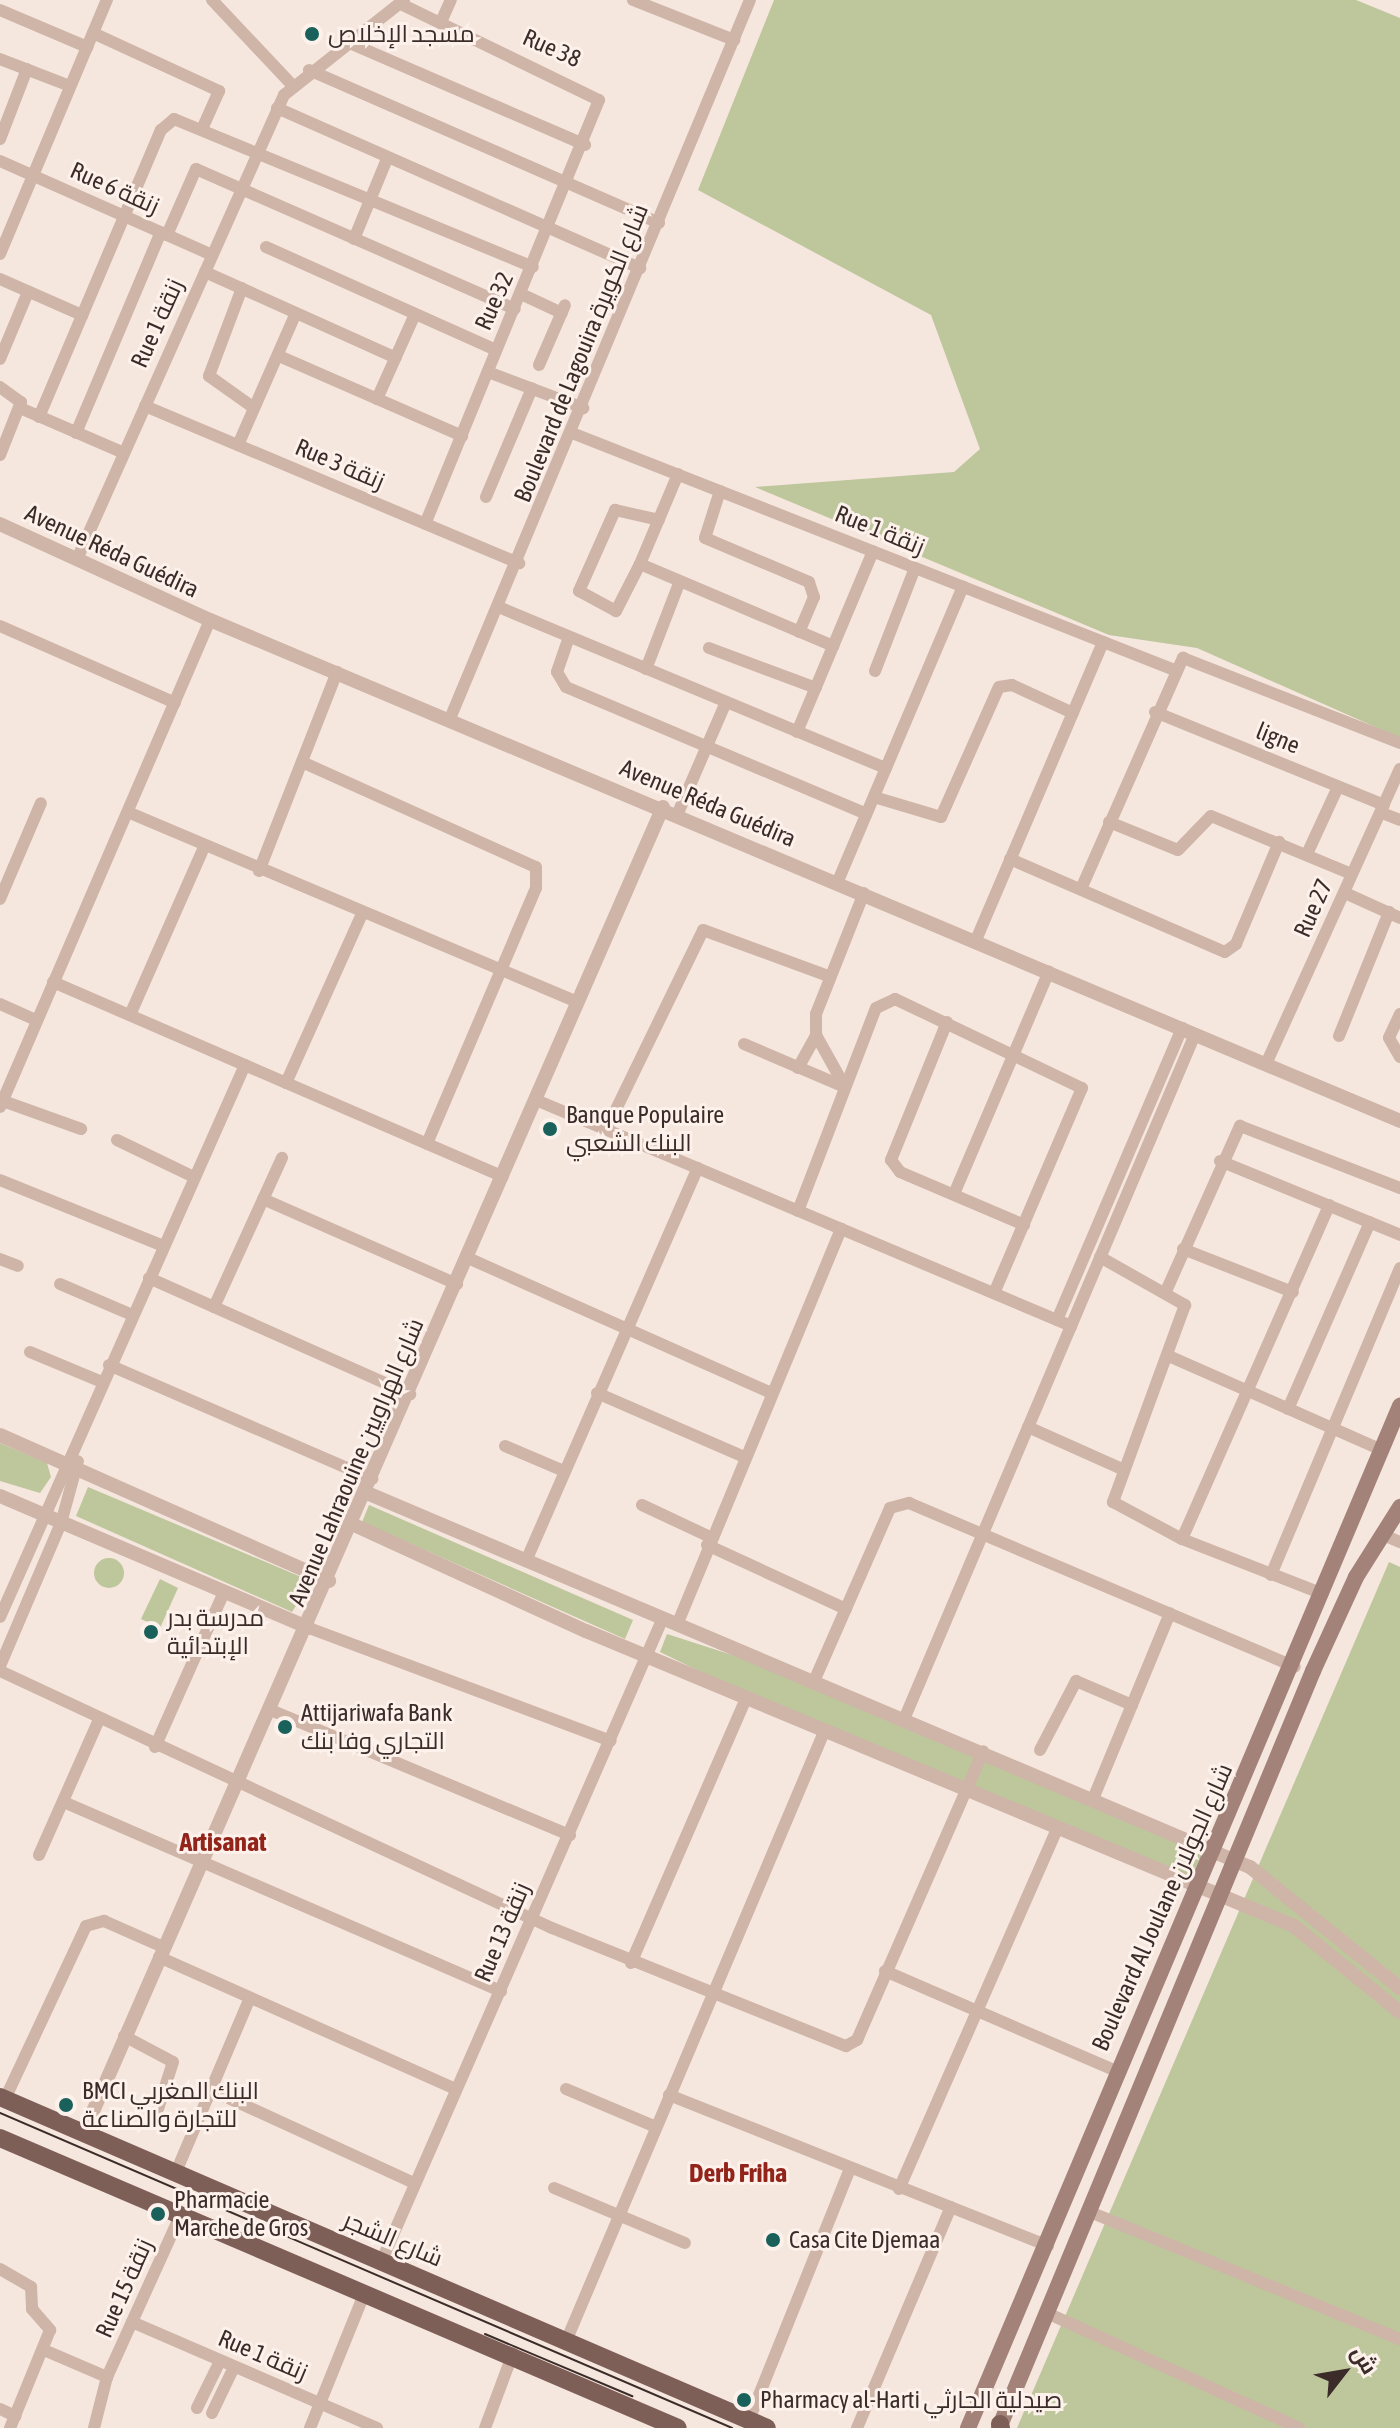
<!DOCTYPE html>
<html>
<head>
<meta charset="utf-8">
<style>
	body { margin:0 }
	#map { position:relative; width:1400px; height:2428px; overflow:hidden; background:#f5e6de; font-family:"Asap Condensed",Cairo,sans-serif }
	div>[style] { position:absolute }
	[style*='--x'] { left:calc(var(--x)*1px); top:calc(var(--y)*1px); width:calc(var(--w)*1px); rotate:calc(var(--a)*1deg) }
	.green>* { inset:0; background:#bec69c }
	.round { border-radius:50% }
	.minor>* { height:12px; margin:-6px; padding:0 6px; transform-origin:6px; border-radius:6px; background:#cfb4a8 }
	.tertiary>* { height:14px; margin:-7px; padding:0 7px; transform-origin:7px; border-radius:7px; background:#cfb4a8 }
	.secondary>* { height:16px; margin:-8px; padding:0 8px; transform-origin:8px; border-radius:8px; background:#a38279 }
	.primary>* { height:18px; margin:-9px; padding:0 9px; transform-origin:9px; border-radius:9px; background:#7e5f58 }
	.tram>* { height:2px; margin:-1px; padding:0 1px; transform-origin:1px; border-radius:1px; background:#3b2c29 }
	.dots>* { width:22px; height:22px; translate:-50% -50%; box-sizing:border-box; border:4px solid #fcf1eb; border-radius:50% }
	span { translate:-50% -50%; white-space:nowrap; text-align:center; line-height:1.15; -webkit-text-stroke:6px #fcf1eb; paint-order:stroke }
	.poi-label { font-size:24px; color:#3b2c29 }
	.left { translate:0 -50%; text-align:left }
	.street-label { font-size:24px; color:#3b2c29 }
	.neighbourhood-label { font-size:26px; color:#92241a; font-weight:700 }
	.north { position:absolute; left:1304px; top:2332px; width:80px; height:80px; -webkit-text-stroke:6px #fcf1eb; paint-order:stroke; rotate:59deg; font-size:22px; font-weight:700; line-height:32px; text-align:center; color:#3b2c29 }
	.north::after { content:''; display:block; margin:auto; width:28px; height:36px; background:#3b2c29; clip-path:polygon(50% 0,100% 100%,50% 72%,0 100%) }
</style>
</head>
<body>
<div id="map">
	<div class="green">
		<i style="clip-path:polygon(774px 0,1356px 0,1400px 18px,1400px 738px,1197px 648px,1109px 635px,755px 487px,954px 472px,980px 449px,931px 315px,698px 190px)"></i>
		<i style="clip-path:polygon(0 1443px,47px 1463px,51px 1477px,40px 1493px,0 1481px)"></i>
		<i style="clip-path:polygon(88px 1487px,306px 1579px,297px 1604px,292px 1612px,76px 1516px)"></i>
		<i style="clip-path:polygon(369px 1505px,633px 1620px,625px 1639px,362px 1522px)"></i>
		<i class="round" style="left:94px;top:1558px;width:30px;height:30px"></i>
		<i style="clip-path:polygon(1389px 1562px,1400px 1567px,1400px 2428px,1017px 2428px)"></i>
		<i style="clip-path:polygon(160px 1579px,178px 1588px,160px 1628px,141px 1619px)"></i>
		<i style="clip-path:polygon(667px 1634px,844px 1691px,1215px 1852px,1199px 1891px,824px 1732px,660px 1652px)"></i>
	</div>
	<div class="minor">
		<i style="--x:212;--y:0;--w:117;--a:46.7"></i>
		<i style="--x:633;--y:0;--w:109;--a:21.6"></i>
		<i style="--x:401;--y:4;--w:220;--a:25.9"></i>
		<i style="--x:599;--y:100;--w:458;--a:112.3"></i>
		<i style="--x:0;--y:10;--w:95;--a:23"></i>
		<i style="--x:441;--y:22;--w:24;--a:-66"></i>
		<i style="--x:93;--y:33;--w:139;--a:24.7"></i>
		<i style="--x:219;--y:91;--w:39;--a:114"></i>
		<i style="--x:352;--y:44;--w:254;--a:23.4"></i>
		<i style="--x:0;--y:59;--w:75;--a:21.1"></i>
		<i style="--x:309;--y:70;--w:382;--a:23.6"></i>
		<i style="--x:277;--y:108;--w:397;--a:23.8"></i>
		<i style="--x:0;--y:139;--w:75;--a:-68.9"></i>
		<i style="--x:0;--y:161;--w:232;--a:23.9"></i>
		<i style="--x:167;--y:235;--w:72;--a:-66.3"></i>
		<i style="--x:196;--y:169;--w:348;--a:23.7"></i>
		<i style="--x:354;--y:239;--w:87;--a:-67.6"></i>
		<i style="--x:266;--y:247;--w:252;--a:24.1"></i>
		<i style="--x:0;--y:254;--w:276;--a:-67.2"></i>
		<i style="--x:205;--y:272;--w:209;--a:24.2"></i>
		<i style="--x:0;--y:279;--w:90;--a:23.7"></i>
		<i style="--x:242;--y:288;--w:94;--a:110.6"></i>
		<i style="--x:209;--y:376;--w:55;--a:35.4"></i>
		<i style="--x:521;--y:294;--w:45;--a:24.9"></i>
		<i style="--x:279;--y:356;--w:200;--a:23.6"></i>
		<i style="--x:0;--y:359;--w:73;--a:-67.3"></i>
		<i style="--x:539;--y:365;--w:65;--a:-66.6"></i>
		<i style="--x:488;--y:372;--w:102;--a:20.8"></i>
		<i style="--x:0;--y:387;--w:26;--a:36"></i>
		<i style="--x:21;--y:402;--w:57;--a:111.6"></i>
		<i style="--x:377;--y:399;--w:93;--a:-65.9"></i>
		<i style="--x:145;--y:406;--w:406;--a:22.8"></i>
		<i style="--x:20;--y:408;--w:113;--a:23.4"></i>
		<i style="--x:39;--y:417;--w:312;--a:-67"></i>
		<i style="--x:161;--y:130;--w:17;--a:-40"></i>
		<i style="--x:174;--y:119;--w:388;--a:22.4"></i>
		<i style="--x:76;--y:433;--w:218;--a:-67.1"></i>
		<i style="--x:572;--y:433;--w:645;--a:21.47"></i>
		<i style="--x:238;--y:445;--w:144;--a:-66.3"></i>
		<i style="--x:678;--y:474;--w:98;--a:112.9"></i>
		<i style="--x:640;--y:564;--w:210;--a:23"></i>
		<i style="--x:720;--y:491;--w:49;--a:107.7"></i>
		<i style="--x:705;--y:538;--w:113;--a:22.9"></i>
		<i style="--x:809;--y:582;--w:16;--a:72"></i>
		<i style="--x:814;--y:597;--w:38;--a:113"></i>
		<i style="--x:486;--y:497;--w:118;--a:-67.1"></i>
		<i style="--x:78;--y:557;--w:506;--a:-65.97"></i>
		<i style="--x:284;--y:95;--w:153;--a:-38.4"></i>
		<i style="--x:640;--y:564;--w:53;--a:117.1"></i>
		<i style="--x:616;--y:611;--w:42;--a:-151.6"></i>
		<i style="--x:579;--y:591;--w:89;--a:-66"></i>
		<i style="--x:615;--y:510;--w:45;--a:12.8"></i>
		<i style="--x:501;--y:608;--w:417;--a:22.6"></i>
		<i style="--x:0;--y:626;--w:191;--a:23.7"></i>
		<i style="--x:569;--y:637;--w:37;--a:109"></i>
		<i style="--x:557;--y:672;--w:17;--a:59"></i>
		<i style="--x:566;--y:687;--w:326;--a:22.9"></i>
		<i style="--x:709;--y:648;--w:114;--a:20.5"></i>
		<i style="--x:646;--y:669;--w:94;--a:-68.9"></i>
		<i style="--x:875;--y:671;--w:110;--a:-68.8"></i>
		<i style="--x:1155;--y:712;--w:247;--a:22.1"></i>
		<i style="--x:449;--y:721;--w:781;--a:-67.34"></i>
		<i style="--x:797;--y:732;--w:196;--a:-67.2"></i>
		<i style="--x:302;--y:762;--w:256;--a:24.2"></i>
		<i style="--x:536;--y:867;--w:21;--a:90"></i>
		<i style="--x:536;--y:888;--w:278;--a:113.1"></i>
		<i style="--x:874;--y:797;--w:70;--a:16.6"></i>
		<i style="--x:941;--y:817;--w:142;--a:-66"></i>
		<i style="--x:999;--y:687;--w:13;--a:-9"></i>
		<i style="--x:1012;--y:685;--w:67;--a:24.7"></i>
		<i style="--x:130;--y:813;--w:486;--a:22.9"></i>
		<i style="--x:678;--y:813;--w:121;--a:-66.6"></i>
		<i style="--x:1382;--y:813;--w:19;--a:21"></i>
		<i style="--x:1109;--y:822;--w:74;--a:22.1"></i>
		<i style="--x:1178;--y:850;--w:47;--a:-45.9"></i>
		<i style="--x:1211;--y:816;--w:152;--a:22.4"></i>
		<i style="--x:1307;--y:854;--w:74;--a:-65.2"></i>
		<i style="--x:1010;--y:859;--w:234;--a:23.4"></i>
		<i style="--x:1225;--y:952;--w:14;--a:-36"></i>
		<i style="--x:1236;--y:944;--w:111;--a:-67.1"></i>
		<i style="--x:259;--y:871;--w:214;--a:-68.6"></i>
		<i style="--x:838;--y:881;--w:320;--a:-67"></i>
		<i style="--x:1081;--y:889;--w:253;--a:-66.2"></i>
		<i style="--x:1183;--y:658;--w:233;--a:21.4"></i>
		<i style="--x:1345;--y:893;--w:60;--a:24.4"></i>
		<i style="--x:0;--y:899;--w:104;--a:-66.9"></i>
		<i style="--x:976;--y:940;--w:324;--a:-66.9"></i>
		<i style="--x:53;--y:982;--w:490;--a:23.4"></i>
		<i style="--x:0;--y:1004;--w:39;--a:24"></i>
		<i style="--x:1400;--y:1014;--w:26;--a:115"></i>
		<i style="--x:1389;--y:1038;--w:22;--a:60"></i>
		<i style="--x:130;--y:1015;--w:184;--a:-66.2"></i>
		<i style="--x:947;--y:1022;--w:149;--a:112.1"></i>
		<i style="--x:891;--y:1160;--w:15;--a:53"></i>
		<i style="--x:900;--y:1172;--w:135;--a:23.1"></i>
		<i style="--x:1339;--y:1036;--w:134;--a:-68"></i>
		<i style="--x:744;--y:1044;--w:110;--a:23.1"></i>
		<i style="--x:1266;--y:1064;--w:324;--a:-65.6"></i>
		<i style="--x:798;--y:1068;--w:38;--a:-61"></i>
		<i style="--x:286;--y:1083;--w:185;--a:-65.8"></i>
		<i style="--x:845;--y:1087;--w:60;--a:-119.1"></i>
		<i style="--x:816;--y:1035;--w:21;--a:-90"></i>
		<i style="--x:816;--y:1014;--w:130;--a:-68.4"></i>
		<i style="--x:536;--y:1100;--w:581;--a:22.9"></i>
		<i style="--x:3;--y:1101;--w:83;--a:19.7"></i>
		<i style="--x:0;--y:1107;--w:530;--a:-66.67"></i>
		<i style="--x:606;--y:1130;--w:222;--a:-64.1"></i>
		<i style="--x:703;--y:930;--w:133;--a:20.2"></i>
		<i style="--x:117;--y:1140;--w:85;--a:25.7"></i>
		<i style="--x:1220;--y:1161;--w:195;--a:22.3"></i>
		<i style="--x:0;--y:1180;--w:176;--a:22"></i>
		<i style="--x:954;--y:1194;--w:242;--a:-66.9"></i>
		<i style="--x:263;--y:1199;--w:212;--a:23.7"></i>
		<i style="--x:798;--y:1211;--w:217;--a:-69"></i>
		<i style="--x:876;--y:1008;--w:21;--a:-25"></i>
		<i style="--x:895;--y:999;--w:207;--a:25.5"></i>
		<i style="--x:1082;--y:1088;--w:223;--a:113.2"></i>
		<i style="--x:1183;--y:1249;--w:118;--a:21.4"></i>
		<i style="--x:1100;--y:1257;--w:98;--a:29.5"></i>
		<i style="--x:1185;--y:1305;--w:210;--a:110.1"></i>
		<i style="--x:1113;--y:1502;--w:78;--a:28.2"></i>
		<i style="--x:1182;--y:1539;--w:151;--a:21.3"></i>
		<i style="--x:468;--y:1258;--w:332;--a:24"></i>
		<i style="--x:0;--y:1259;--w:19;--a:21"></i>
		<i style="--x:149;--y:1278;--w:286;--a:24"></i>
		<i style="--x:60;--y:1284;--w:78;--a:23.3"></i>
		<i style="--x:1167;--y:1289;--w:179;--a:-65.9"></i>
		<i style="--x:1240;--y:1126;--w:172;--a:21.2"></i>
		<i style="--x:214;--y:1307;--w:164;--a:-65.5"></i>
		<i style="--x:1057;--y:1320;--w:318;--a:-66.8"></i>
		<i style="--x:30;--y:1352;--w:78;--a:22.6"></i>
		<i style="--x:1171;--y:1357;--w:231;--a:23.8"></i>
		<i style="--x:109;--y:1365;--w:287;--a:23.4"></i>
		<i style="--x:597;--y:1393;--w:160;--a:23.5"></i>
		<i style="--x:1288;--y:1409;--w:204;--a:-66.3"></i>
		<i style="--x:1028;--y:1427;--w:103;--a:24.1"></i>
		<i style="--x:505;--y:1446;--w:64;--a:23"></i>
		<i style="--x:642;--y:1505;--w:75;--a:25.2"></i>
		<i style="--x:1381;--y:1534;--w:21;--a:23"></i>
		<i style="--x:1182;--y:1539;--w:365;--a:-66.2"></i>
		<i style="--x:707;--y:1545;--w:153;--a:24.7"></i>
		<i style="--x:526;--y:1561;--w:429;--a:-66.4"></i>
		<i style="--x:1271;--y:1575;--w:333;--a:-67.2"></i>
		<i style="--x:0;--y:1617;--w:604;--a:-66.07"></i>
		<i style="--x:677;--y:1625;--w:429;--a:-67.5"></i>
		<i style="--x:309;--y:1628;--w:322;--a:20.5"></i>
		<i style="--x:0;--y:1666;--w:155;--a:-66.9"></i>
		<i style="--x:61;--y:1523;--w:64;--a:-74.7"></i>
		<i style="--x:0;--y:1671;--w:609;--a:24.97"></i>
		<i style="--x:552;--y:1928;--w:317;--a:21.9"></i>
		<i style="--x:846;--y:2046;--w:13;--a:-29"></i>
		<i style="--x:857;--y:2040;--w:315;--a:-66.4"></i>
		<i style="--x:815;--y:1679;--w:187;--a:-66.3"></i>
		<i style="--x:890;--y:1508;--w:20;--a:-15"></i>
		<i style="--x:909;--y:1503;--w:419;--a:23"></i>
		<i style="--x:273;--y:1711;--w:322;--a:22.7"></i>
		<i style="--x:905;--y:1717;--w:742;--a:-66.99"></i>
		<i style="--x:155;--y:1747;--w:170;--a:-66"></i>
		<i style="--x:1040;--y:1750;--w:78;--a:-62.4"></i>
		<i style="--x:1076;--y:1681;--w:61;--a:23.2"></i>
		<i style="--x:1093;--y:1799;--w:201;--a:-67.5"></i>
		<i style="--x:66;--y:1803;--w:474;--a:23.4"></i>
		<i style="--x:39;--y:1855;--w:145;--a:-66.1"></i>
		<i style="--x:159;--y:1957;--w:324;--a:24"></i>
		<i style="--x:631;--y:1963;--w:288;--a:-66.5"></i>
		<i style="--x:885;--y:1971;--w:252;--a:23.4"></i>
		<i style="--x:124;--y:2036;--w:55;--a:28"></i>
		<i style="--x:173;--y:2062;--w:49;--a:107.7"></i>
		<i style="--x:566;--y:2089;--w:98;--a:22.9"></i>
		<i style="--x:211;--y:2090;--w:223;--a:24.6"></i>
		<i style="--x:669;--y:2095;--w:408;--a:21.7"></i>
		<i style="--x:5;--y:2099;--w:191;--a:-64.9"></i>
		<i style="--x:86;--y:1926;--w:19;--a:-16"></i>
		<i style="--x:104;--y:1921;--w:64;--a:23.8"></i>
		<i style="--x:176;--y:2172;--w:187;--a:-67"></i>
		<i style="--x:554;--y:2188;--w:142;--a:22.8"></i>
		<i style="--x:899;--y:2189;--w:391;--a:-66.3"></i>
		<i style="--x:1090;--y:2212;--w:335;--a:22.3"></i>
		<i style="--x:382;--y:2260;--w:699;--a:-66.37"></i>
		<i style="--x:0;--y:2269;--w:36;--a:30"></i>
		<i style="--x:31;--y:2287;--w:22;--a:87"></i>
		<i style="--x:32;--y:2309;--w:28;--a:49"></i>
		<i style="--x:50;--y:2330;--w:106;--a:112.2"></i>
		<i style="--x:1047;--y:2313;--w:277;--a:24.5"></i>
		<i style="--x:132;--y:2322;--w:267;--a:23.4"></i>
		<i style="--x:567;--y:2339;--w:659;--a:-67.05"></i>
		<i style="--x:44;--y:2350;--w:69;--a:23.2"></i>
		<i style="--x:197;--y:2408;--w:52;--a:-63.9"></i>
		<i style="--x:0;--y:2409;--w:17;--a:25"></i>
		<i style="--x:212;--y:2413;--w:51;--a:-64.4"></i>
		<i style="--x:749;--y:2420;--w:268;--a:-68.1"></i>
		<i style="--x:94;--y:2428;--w:53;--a:-75.7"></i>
		<i style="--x:107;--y:2377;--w:177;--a:-65.6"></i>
		<i style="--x:310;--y:2428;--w:147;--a:-68"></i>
		<i style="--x:485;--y:2428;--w:80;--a:-69.5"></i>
		<i style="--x:857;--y:2428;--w:240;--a:-67"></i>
	</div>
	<div class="tertiary">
		<i style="--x:0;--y:524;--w:231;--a:24.6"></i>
		<i style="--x:210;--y:620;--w:1291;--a:22.83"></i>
		<i style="--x:0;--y:1435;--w:360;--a:23.9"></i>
		<i style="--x:367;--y:1493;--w:959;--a:22.96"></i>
		<i style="--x:1250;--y:1867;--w:193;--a:38.9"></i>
		<i style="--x:0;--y:1496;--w:336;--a:23.1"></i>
		<i style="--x:354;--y:1525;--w:255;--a:24.6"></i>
		<i style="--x:586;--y:1631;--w:767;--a:22.62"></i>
		<i style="--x:1294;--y:1926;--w:136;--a:39.1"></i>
		<i style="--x:84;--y:2132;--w:1446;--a:-66.4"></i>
	</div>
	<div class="secondary">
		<i style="--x:968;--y:2428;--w:1110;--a:-67.09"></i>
		<i style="--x:999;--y:2428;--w:820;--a:-67.47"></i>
		<i style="--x:1313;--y:1671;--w:103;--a:-65.4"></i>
		<i style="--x:1356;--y:1577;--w:83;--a:-57.8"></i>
	</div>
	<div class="primary">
		<i style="--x:0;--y:2097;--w:835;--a:23.34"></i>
		<i style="--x:0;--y:2138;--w:737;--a:23.16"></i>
		<i style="--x:1000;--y:2424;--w:4;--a:76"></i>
	</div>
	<div class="tram">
		<i style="--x:0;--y:2113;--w:797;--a:23.28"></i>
		<i style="--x:485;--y:2334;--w:160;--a:22.9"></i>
	</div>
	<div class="dots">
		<i style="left:312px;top:34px;background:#1a615b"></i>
		<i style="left:550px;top:1129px;background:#1a615b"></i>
		<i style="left:151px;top:1632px;background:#1a615b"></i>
		<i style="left:285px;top:1727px;background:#1a615b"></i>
		<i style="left:66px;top:2105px;background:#1a615b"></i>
		<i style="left:158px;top:2214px;background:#1a615b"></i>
		<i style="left:773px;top:2240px;background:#1a615b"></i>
		<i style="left:744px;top:2400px;background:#1a615b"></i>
	</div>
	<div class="poi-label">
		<span class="left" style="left:328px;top:34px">مسجد الإخلاص</span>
		<span class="left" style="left:566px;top:1129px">Banque Populaire<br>البنك الشعبي</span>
		<span class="left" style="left:167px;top:1632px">مدرسة بدر<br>الإبتدائية</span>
		<span class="left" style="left:301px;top:1727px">Attijariwafa Bank<br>التجاري وفا بنك</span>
		<span class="left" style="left:82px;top:2105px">BMCI البنك المغربي<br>للتجارة والصناعة</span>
		<span class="left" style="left:174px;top:2214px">Pharmacie<br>Marche de Gros</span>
		<span class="left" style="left:789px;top:2240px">Casa Cite Djemaa</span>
		<span class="left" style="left:760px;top:2400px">Pharmacy al-Harti صيدلية الحارثي</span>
	</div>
	<div class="street-label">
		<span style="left:552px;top:48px;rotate:24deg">Rue 38</span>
		<span style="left:115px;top:188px;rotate:24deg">Rue 6 زنقة</span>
		<span style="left:494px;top:301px;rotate:-66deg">Rue 32</span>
		<span style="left:157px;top:323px;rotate:-66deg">Rue 1 زنقة</span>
		<span style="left:581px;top:353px;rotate:-68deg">Boulevard de Lagouira شارع الكويرة</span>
		<span style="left:340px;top:464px;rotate:23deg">Rue 3 زنقة</span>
		<span style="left:880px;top:530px;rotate:22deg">Rue 1 زنقة</span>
		<span style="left:112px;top:551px;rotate:25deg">Avenue Réda Guédira</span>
		<span style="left:1278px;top:738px;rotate:22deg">ligne</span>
		<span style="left:708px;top:803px;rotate:23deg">Avenue Réda Guédira</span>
		<span style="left:1313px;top:908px;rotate:-66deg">Rue 27</span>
		<span style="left:356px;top:1462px;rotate:-67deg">Avenue Lahraouine شارع الهراويين</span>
		<span style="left:1162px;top:1907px;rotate:-66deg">Boulevard Al Joulane شارع الجولان</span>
		<span style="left:502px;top:1932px;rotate:-67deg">Rue 13 زنقة</span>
		<span style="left:393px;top:2239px;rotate:23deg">شارع الشجر</span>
		<span style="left:124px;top:2288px;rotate:-66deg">Rue 15 زنقة</span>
		<span style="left:263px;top:2355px;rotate:23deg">Rue 1 زنقة</span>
	</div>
	<div class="neighbourhood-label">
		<span style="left:223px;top:1843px">Artisanat</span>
		<span style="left:738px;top:2174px">Derb Friha</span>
	</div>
	<div class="north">ش</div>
</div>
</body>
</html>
